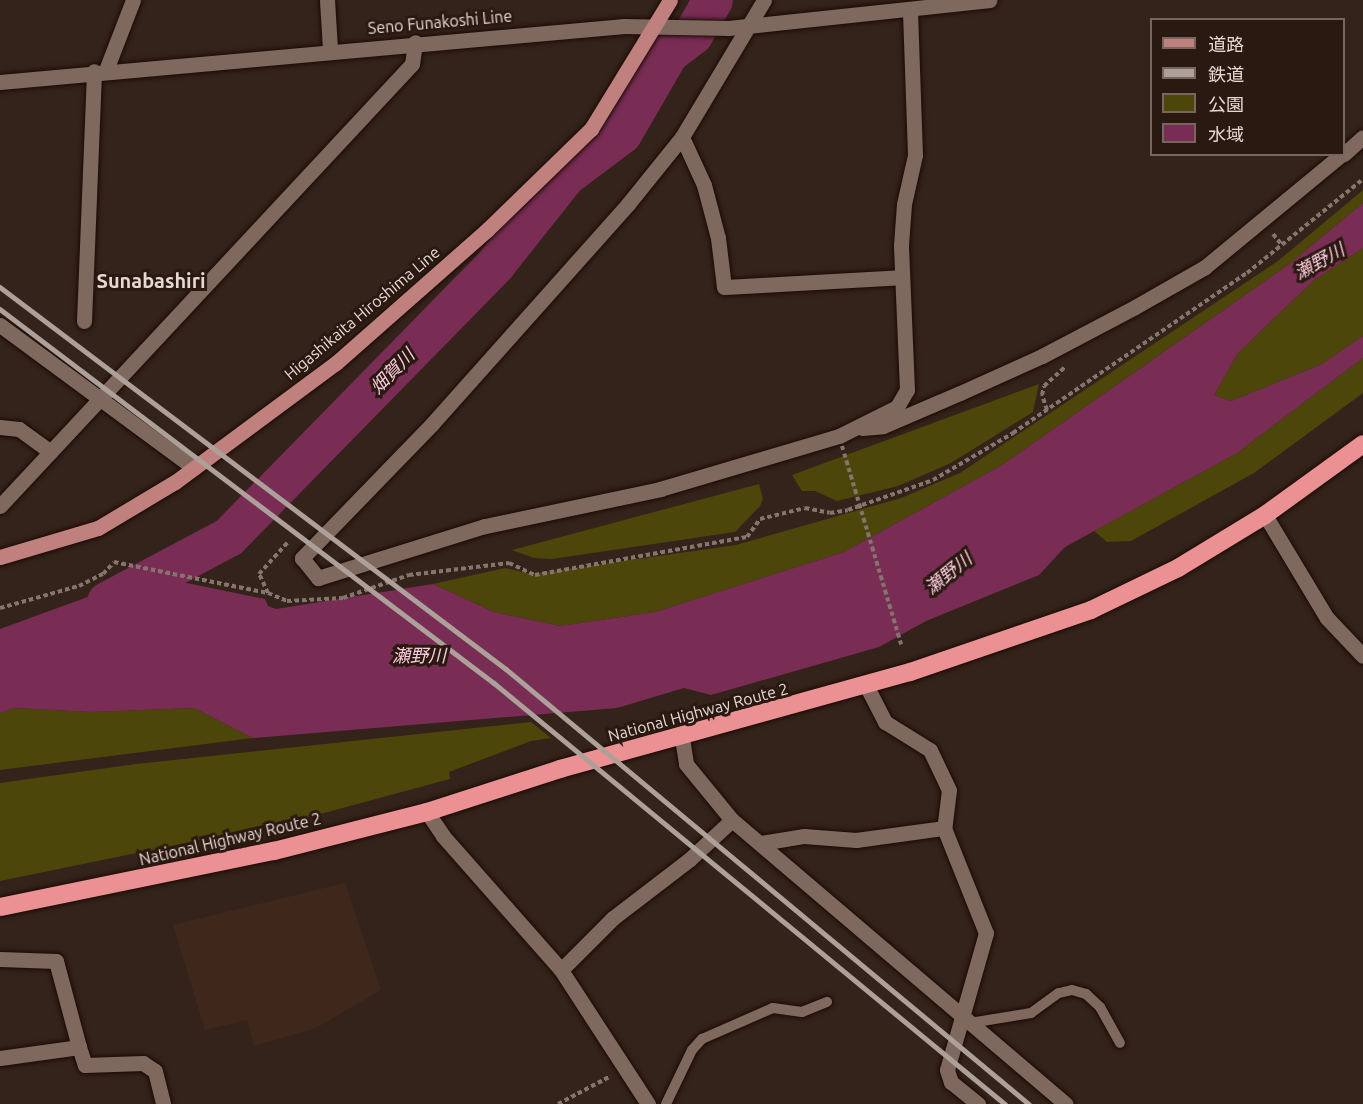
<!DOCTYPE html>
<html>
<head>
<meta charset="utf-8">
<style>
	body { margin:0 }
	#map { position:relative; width:1363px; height:1104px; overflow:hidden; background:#34231a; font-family:Ubuntu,"Noto Sans JP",sans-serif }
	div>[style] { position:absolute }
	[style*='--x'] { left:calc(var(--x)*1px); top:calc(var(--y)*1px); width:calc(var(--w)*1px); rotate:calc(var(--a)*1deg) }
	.built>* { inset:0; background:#40271c }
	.green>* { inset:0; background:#4c460a }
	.water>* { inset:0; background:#792d55 }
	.river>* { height:40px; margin:-20px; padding:0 20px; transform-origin:20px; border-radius:20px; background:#792d55 }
	.path>* { height:4px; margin-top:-2px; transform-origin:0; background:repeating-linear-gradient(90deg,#84766e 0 4.5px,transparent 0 7.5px) }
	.roads { filter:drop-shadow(0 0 2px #1b0b05) drop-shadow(0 0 2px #1b0b05) }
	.lane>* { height:10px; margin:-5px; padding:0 5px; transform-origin:5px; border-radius:5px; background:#7f695f }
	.street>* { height:15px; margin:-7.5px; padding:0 7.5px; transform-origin:7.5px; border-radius:7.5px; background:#7f695f }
	.secondary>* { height:15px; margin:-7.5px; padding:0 7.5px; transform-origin:7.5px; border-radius:7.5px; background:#7f695f }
	.primary>* { height:15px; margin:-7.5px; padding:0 7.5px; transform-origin:7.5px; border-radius:7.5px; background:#c0817e }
	.highway>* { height:18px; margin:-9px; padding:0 9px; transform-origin:9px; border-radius:9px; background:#ec9193 }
	.rail>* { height:4.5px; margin:-2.25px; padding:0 2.25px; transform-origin:2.25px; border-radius:2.25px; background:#ada099 }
	.path-bridge>* { height:4px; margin-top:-2px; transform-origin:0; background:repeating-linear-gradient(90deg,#84766e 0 4.5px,transparent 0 7.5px) }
	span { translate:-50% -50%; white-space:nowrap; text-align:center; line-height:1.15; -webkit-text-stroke:6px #2a1911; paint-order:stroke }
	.street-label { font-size:16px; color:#e5d9d3 }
	.water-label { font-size:18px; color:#facbdf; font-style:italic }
	.quarter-label { font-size:20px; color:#e5d9d3; font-weight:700 }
	.legend { position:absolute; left:1150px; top:18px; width:195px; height:138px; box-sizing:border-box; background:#2a1911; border:2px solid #75665f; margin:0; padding:8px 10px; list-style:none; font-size:18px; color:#e5d9d3 }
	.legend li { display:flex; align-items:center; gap:12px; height:30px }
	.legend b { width:30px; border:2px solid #75665f }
</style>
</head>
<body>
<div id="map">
	<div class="built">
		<i style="clip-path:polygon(345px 883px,381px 990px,316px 1028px,254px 1046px,247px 1020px,205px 1030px,173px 925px)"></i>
	</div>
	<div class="green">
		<i style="clip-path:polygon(1363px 190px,1363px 203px,1288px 265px,1002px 465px,844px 552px,655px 612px,560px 626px,494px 612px,433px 584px,505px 568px,532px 574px,736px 545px,901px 498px,960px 473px,1278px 261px)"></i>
		<i style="clip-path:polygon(1363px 248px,1363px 336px,1322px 364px,1256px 391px,1231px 401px,1214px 395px,1238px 353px,1313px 281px)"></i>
		<i style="clip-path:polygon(1363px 358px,1363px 393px,1254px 473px,1131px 541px,1107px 542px,1094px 531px,1237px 453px)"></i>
		<i style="clip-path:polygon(1039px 384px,1033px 412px,951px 463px,898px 486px,837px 501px,815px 491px,802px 491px,792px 475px)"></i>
		<i style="clip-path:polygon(759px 484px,763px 499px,760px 506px,735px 532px,552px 559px,534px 558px,512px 550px)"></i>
		<i style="clip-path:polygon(14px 708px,91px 712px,194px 708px,253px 738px,0 770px,0 713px)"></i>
		<i style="clip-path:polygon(531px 722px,551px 738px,531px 741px,449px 772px,450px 779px,298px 820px,0 881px,0 783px,136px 764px)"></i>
	</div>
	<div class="water">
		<i style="clip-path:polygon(1363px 203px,1363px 248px,1313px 281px,1238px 353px,1214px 395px,1231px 401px,1256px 391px,1322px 364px,1363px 336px,1363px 358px,1237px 453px,1065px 547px,1039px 575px,926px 621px,879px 647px,711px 695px,684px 688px,617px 708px,253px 738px,194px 708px,91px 712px,14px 708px,0 713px,0 629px,148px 575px,265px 599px,268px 606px,276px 609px,433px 584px,494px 612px,560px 626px,655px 612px,844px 552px,1002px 465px,1288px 265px)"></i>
	</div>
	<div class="river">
		<i style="--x:107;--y:602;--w:138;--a:-28"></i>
		<i style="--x:229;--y:537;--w:382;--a:-45.6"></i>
		<i style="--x:496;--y:264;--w:112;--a:-51.5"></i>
		<i style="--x:566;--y:176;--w:70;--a:-36.9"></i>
		<i style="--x:622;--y:134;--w:94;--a:-59.9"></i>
		<i style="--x:669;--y:53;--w:30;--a:-37"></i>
		<i style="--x:693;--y:35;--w:40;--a:-60.3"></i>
	</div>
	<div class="path">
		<i style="--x:1273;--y:234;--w:14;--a:51"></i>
		<i style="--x:1047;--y:410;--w:16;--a:-108"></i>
		<i style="--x:1042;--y:395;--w:9;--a:-77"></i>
		<i style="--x:1044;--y:386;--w:28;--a:-42"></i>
		<i style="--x:268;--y:593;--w:21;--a:-115"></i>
		<i style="--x:259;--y:574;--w:43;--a:-47.8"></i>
		<i style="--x:0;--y:608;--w:82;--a:-15.6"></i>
		<i style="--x:79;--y:586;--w:27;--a:-27"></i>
		<i style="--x:103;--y:574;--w:16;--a:-47"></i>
		<i style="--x:114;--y:562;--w:157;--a:11.4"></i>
		<i style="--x:268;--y:593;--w:21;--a:23"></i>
		<i style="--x:287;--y:601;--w:56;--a:-3.1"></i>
		<i style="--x:343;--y:598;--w:70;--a:-19.2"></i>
		<i style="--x:409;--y:575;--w:101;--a:-6.8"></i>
		<i style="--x:509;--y:563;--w:29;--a:25"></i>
		<i style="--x:535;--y:575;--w:215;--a:-10.2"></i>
		<i style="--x:747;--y:537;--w:22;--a:-54"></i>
		<i style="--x:760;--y:519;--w:46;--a:-13.7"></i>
		<i style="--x:805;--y:508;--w:25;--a:11"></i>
		<i style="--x:830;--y:513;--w:18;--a:-9"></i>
		<i style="--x:848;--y:510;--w:90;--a:-19.4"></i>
		<i style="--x:933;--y:480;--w:93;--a:-30.4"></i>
		<i style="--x:1013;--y:433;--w:283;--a:-34.4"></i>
		<i style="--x:1247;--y:273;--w:149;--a:-39"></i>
		<i style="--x:558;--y:1104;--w:58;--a:-27.9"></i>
	</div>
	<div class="roads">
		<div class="lane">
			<i style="--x:970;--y:1023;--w:62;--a:-9.3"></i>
			<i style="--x:1031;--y:1013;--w:34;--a:-36"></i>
			<i style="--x:1059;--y:993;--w:13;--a:-13"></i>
			<i style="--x:1072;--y:990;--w:15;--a:16"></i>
			<i style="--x:1086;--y:994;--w:19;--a:43"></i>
			<i style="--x:1100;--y:1007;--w:41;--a:60.9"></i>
			<i style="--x:666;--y:1104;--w:60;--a:-64.3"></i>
			<i style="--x:692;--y:1050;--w:15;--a:-48"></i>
			<i style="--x:702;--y:1039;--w:77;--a:-23.6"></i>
			<i style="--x:773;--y:1008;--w:29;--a:8"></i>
			<i style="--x:802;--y:1012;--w:27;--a:-22"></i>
		</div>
		<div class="street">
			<i style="--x:327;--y:0;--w:49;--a:86.5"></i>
			<i style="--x:764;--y:0;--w:160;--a:120.9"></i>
			<i style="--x:682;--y:137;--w:86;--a:128.9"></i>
			<i style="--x:628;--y:204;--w:295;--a:131.7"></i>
			<i style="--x:432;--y:424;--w:187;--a:134.1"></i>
			<i style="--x:302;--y:558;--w:26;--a:51"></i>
			<i style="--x:318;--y:578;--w:175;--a:-17.3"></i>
			<i style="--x:485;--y:526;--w:179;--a:-11.9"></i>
			<i style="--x:660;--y:489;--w:187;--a:-16.5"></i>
			<i style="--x:839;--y:436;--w:65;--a:-26.6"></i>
			<i style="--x:897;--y:407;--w:20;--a:-60"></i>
			<i style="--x:907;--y:390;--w:145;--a:-92.4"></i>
			<i style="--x:901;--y:245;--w:41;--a:-85.8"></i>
			<i style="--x:904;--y:204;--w:50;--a:-77.3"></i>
			<i style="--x:915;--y:155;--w:146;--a:-92"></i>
			<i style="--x:106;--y:70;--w:75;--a:-68.9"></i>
			<i style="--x:682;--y:137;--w:53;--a:65.4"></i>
			<i style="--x:704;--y:185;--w:55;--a:75.2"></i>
			<i style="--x:718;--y:238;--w:49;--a:83"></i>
			<i style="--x:724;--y:287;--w:178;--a:-3.2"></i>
			<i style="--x:1344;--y:154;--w:25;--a:-42"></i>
			<i style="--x:84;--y:321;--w:250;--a:-87.7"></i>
			<i style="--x:0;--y:325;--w:241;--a:36.4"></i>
			<i style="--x:0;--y:427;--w:19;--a:6"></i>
			<i style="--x:19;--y:429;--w:39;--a:36"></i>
			<i style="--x:862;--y:428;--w:21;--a:-5"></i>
			<i style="--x:883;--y:426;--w:84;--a:-23.2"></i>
			<i style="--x:960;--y:393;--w:90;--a:-24.3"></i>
			<i style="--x:1042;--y:356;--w:105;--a:-27.8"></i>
			<i style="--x:1135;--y:307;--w:81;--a:-29.7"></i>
			<i style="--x:1205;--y:267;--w:178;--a:-39.5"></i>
			<i style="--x:0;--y:506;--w:604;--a:-47.01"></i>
			<i style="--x:412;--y:64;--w:22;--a:-82"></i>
			<i style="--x:1265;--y:515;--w:120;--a:59"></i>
			<i style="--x:1327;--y:618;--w:52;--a:46.5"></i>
			<i style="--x:866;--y:685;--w:42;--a:62.8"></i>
			<i style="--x:885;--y:722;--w:53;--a:31.9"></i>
			<i style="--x:930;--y:750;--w:44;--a:64.6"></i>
			<i style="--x:949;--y:790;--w:38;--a:97"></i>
			<i style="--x:944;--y:828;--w:113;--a:68.2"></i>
			<i style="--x:986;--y:933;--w:142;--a:105.9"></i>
			<i style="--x:947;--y:1070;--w:13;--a:72"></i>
			<i style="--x:951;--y:1082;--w:35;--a:39"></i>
			<i style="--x:682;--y:738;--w:26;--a:81"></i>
			<i style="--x:686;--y:764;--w:72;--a:50.6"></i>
			<i style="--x:732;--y:820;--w:438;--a:40.4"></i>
			<i style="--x:427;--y:812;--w:29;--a:56"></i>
			<i style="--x:443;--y:836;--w:179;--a:48.6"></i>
			<i style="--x:561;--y:970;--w:160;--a:57"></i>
			<i style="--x:761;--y:843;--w:44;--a:-9.2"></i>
			<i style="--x:804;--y:836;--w:52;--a:4.4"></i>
			<i style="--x:856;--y:840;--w:89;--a:-7.8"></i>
			<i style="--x:0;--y:959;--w:56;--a:2"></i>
			<i style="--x:56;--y:961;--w:89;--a:75"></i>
			<i style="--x:561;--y:970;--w:74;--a:-45"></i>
			<i style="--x:613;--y:918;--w:97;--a:-37.5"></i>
			<i style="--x:690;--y:859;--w:57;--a:-42.9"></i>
			<i style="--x:0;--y:1058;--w:80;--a:-7.9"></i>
			<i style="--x:79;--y:1047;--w:19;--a:72"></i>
			<i style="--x:85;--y:1065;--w:58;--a:-2"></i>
			<i style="--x:143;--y:1063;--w:14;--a:34"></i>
			<i style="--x:155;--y:1071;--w:34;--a:76"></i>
		</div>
		<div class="secondary">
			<i style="--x:0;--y:82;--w:627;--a:-5.13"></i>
			<i style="--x:624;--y:26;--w:105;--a:1.1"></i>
			<i style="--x:729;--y:28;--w:262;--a:-6.1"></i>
		</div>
		<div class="primary">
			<i style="--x:0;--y:557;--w:102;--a:-16.5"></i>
			<i style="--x:98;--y:528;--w:90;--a:-30.9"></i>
			<i style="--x:175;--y:482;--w:200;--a:-36.5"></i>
			<i style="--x:336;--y:363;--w:201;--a:-41.4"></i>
			<i style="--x:487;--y:230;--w:145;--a:-44.2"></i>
			<i style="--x:591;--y:129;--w:151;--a:-58.5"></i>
		</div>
		<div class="highway">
			<i style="--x:0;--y:907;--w:280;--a:-11.6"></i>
			<i style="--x:274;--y:851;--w:158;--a:-14.3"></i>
			<i style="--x:427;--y:812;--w:140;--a:-17.9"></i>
			<i style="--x:560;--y:769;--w:363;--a:-15.5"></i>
			<i style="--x:910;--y:672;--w:191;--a:-18.9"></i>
			<i style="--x:1091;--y:610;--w:97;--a:-25.8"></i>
			<i style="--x:1178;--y:568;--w:102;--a:-31.3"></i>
			<i style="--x:1265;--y:515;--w:121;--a:-35.9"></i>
		</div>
	</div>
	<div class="rail">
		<i style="--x:0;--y:287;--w:634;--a:37.05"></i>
		<i style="--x:506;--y:669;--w:680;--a:39.75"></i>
		<i style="--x:0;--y:309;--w:620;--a:37.13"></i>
		<i style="--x:494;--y:683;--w:662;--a:39.48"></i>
	</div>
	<div class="path-bridge">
		<i style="--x:842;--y:446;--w:210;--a:73.4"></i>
	</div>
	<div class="street-label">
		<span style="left:440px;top:22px;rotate:-5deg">Seno Funakoshi Line</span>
		<span style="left:362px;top:313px;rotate:-40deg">Higashikaita Hiroshima Line</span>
		<span style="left:698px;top:712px;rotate:-15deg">National Highway Route 2</span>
		<span style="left:230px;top:839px;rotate:-13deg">National Highway Route 2</span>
	</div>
	<div class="water-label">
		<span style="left:1319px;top:261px;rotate:-29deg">瀬野川</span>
		<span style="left:392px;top:371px;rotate:-46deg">畑賀川</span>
		<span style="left:948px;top:573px;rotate:-39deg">瀬野川</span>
		<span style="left:419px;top:655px">瀬野川</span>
	</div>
	<div class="quarter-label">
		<span style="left:151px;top:280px">Sunabashiri</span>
	</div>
	<ul class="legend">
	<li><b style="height:8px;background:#c0817e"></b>道路</li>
	<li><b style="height:8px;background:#ada099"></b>鉄道</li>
	<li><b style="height:16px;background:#4c460a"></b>公園</li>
	<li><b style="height:16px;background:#792d55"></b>水域</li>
	</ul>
</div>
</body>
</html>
